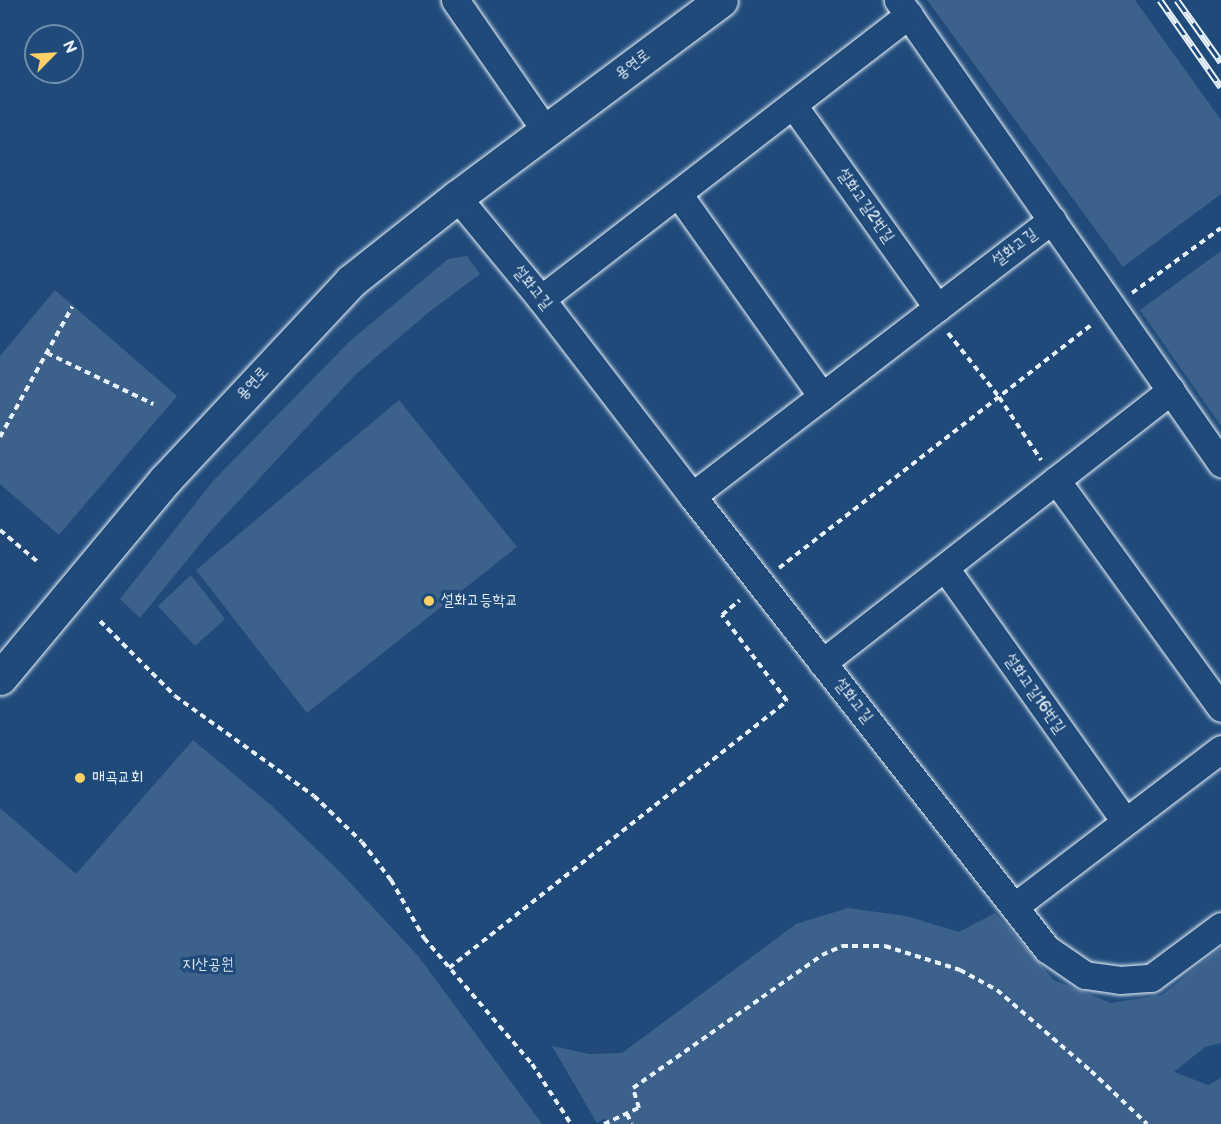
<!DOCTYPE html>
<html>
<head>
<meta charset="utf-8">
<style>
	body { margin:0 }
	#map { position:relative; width:1221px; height:1124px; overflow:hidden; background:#1f4a7a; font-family:"Balsamiq Sans","Poor Story",sans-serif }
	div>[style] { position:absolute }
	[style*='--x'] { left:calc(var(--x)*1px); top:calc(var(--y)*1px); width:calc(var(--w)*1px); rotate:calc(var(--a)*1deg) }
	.green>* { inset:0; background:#3c628c }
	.path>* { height:4px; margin-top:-2px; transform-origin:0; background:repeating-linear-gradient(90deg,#e8f1f8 0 6px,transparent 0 10.5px) }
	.roads { filter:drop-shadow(0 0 2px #e8f1f8) drop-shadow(0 0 2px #e8f1f8) }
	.street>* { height:27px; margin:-13.5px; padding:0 13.5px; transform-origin:13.5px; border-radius:13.5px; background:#1f4a7a }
	.secondary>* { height:33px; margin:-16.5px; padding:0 16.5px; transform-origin:16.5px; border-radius:16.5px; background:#1f4a7a }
	.rail>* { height:7px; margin-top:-3.5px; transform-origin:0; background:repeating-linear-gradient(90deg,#1f4a7a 0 14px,#e8f1f8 0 28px); box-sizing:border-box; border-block:2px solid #e8f1f8 }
	.dots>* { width:16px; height:16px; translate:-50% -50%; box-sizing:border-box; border:3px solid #1f4a7a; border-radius:50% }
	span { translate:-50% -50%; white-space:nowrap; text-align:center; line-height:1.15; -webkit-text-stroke:6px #1f4a7a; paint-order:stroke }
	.street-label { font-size:16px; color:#e8f1f8 }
	.poi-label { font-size:16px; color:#e8f1f8 }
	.left { translate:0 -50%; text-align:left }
	.park-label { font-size:16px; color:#d7e3ed }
	.north { position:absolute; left:24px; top:24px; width:60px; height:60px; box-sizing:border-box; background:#1f4a7a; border:2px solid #6f8dac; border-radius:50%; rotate:66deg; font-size:16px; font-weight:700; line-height:24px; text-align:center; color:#e8f1f8 }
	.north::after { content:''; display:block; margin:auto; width:21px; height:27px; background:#ffd166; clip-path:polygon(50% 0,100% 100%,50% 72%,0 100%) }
</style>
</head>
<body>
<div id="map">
	<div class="green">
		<i style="clip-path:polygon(927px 0,1135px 0,1221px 120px,1221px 194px,1123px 267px)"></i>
		<i style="clip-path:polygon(1221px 251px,1221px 426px,1140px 310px)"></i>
		<i style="clip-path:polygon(467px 256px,480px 274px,429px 312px,355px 375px,209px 533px,140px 618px,120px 599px,213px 481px,349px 342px,448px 259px)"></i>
		<i style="clip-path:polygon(55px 290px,177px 396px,59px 535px,0 484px,0 356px)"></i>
		<i style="clip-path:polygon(399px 400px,517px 547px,307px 713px,196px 570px)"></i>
		<i style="clip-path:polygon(191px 575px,225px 619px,195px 646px,158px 606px)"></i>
		<i style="clip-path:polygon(193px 740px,272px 806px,341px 873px,419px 957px,542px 1124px,0 1124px,0 808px,76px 874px)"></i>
		<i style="clip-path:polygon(848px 908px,906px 916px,959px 932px,995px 913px,1054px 980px,1111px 1003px,1162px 995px,1221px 948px,1221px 1043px,1205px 1047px,1174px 1072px,1208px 1085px,1221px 1078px,1221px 1124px,608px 1124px,605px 1118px,597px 1123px,552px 1046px,589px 1054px,622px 1053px,796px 924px)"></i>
	</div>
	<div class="path">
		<i style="--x:1132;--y:293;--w:110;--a:-36.1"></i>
		<i style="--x:948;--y:333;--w:82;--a:51.4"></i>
		<i style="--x:999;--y:397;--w:76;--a:56.3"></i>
		<i style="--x:47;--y:353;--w:118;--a:25.7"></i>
		<i style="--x:0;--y:437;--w:149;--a:-61"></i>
		<i style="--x:0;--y:530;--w:51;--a:40.2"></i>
		<i style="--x:779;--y:568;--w:397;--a:-37.9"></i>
		<i style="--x:100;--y:621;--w:106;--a:45"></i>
		<i style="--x:175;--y:696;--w:171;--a:35.7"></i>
		<i style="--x:314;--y:796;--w:66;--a:43.8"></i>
		<i style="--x:362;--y:842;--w:48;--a:52.7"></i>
		<i style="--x:391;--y:880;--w:67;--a:60.4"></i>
		<i style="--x:424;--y:938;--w:166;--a:49.4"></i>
		<i style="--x:532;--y:1064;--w:72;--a:57"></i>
		<i style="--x:449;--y:968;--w:431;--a:-38.3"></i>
		<i style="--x:787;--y:701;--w:108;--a:-127.1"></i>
		<i style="--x:722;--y:615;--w:23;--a:-40"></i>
		<i style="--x:627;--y:1114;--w:11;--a:63"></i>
		<i style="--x:604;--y:1124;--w:38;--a:-25"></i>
		<i style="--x:639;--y:1108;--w:21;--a:-107"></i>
		<i style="--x:633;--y:1088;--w:231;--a:-35.1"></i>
		<i style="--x:822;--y:955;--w:22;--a:-24"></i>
		<i style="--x:842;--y:946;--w:43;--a:0"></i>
		<i style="--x:885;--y:946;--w:79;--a:17.7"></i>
		<i style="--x:960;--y:970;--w:42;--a:28.4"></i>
		<i style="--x:997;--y:990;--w:124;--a:40.8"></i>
		<i style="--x:1091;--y:1071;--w:77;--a:43.4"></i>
	</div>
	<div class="roads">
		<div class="street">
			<i style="--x:455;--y:0;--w:158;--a:55.3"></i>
			<i style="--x:898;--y:0;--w:565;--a:55.1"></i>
			<i style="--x:793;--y:105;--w:249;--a:54.5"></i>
			<i style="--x:679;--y:195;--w:247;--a:54.6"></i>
			<i style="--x:457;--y:197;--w:132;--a:50.5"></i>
			<i style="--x:541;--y:299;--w:248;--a:52.5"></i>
			<i style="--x:692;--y:496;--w:576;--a:51.92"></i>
			<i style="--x:1047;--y:949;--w:46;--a:34.4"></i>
			<i style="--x:1085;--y:975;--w:35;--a:8"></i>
			<i style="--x:1120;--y:980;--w:31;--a:-4"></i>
			<i style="--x:1151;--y:978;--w:87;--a:-36.6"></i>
			<i style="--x:541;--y:299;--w:465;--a:-37.7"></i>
			<i style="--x:1056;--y:480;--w:281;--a:54.1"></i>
			<i style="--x:692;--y:496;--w:454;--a:-37.5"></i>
			<i style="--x:945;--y:568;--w:309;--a:54.6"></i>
			<i style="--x:822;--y:663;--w:443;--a:-38"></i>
			<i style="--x:1015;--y:906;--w:259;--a:-37.3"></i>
		</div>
		<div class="secondary">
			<i style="--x:0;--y:678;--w:258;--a:-50.2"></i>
			<i style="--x:165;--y:480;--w:272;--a:-46.9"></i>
			<i style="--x:351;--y:281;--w:135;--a:-38.4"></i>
			<i style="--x:457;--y:197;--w:329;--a:-36.7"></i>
		</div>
	</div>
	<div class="rail">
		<i style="--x:1160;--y:0;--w:106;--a:55"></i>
		<i style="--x:1177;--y:0;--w:76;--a:54.6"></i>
	</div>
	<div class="dots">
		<i style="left:429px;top:601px;background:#ffd166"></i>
		<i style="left:80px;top:778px;background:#ffd166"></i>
	</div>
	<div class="street-label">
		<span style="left:633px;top:65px;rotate:-37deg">용연로</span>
		<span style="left:865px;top:206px;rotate:55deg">설화고길2번길</span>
		<span style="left:1015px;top:248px;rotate:-37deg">설화고길</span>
		<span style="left:532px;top:288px;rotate:51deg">설화고길</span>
		<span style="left:253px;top:384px;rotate:-47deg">용연로</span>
		<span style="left:1034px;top:694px;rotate:55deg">설화고길16번길</span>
		<span style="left:853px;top:701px;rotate:52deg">설화고길</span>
	</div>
	<div class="poi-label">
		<span class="left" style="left:441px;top:601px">설화고등학교</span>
		<span class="left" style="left:92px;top:778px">매곡교회</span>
	</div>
	<div class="park-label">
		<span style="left:208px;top:965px">지산공원</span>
	</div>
	<div class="north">N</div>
</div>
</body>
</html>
